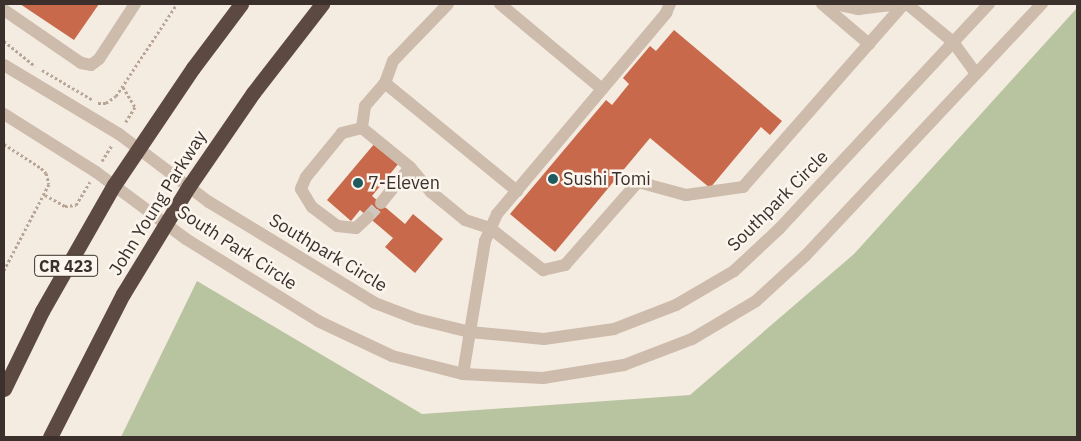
<!DOCTYPE html>
<html>
<head>
<meta charset="utf-8">
<style>
	body { margin:0 }
	#map { position:relative; width:1081px; height:441px; overflow:hidden; background:#f4ebe1; font-family:"IBM Plex Sans",sans-serif }
	div>[style] { position:absolute }
	[style*='--x'] { left:calc(var(--x)*1px); top:calc(var(--y)*1px); width:calc(var(--w)*1px); rotate:calc(var(--a)*1deg) }
	.green>* { inset:0; background:#b8c4a0 }
	.building>* { inset:0; background:#c8694b }
	.minor-tunnel>* { height:12px; margin-top:-6px; transform-origin:0; background:repeating-linear-gradient(90deg,#cfc6bd 0 12px,transparent 0 18px) }
	.path>* { height:3px; margin-top:-1.5px; transform-origin:0; background:repeating-linear-gradient(90deg,#b9a596 0 2.5px,transparent 0 5px) }
	.minor>* { height:12px; margin:-6px; padding:0 6px; transform-origin:6px; border-radius:6px; background:#cdbbac }
	.highway>* { height:15px; margin:-7.5px; padding:0 7.5px; transform-origin:7.5px; border-radius:7.5px; background:#5c4a42 }
	.dots>* { width:14px; height:14px; translate:-50% -50%; box-sizing:border-box; border:2px solid #fbf5ee; border-radius:50% }
	span { translate:-50% -50%; white-space:nowrap; text-align:center; line-height:1.15; -webkit-text-stroke:5px #fbf5ee; paint-order:stroke }
	.shield-label span { padding:1px 4px; background:#fbf5ee; border:1px solid; border-radius:4px; -webkit-text-stroke-width:0 }
	.shield-label { font-size:16px; color:#3b302b; font-weight:700 }
	.poi-label { font-size:18px; color:#3b302b }
	.left { translate:0 -50%; text-align:left }
	.street-label { font-size:18px; color:#3b302b }
	.frame { position:absolute; inset:0; border:5px solid #3b302b; pointer-events:none }
</style>
</head>
<body>
<div id="map">
	<div class="green">
		<i style="clip-path:polygon(1077px 8px,1077px 437px,121px 437px,197px 281px,422px 414px,690px 395px,854px 254px)"></i>
	</div>
	<div class="building">
		<i style="clip-path:polygon(20px 4px,99px 4px,74px 40px)"></i>
		<i style="clip-path:polygon(674px 30px,782px 121px,770px 135px,761px 127px,710px 188px,650px 138px,555px 252px,510px 214px,606px 100px,612px 105px,629px 84px,623px 78px,650px 46px,656px 51px)"></i>
		<i style="clip-path:polygon(375px 143px,399px 163px,372px 196px,405px 224px,413px 214px,443px 239px,415px 273px,385px 247px,393px 238px,360px 210px,351px 221px,327px 200px)"></i>
	</div>
	<div class="minor-tunnel">
		<i style="--x:368;--y:217;--w:19;--a:-47"></i>
	</div>
	<div class="path">
		<i style="--x:4;--y:41;--w:40;--a:39"></i>
		<i style="--x:42;--y:70;--w:59;--a:30.5"></i>
		<i style="--x:123;--y:87;--w:23;--a:59"></i>
		<i style="--x:135;--y:107;--w:19;--a:122"></i>
		<i style="--x:98;--y:103;--w:8;--a:0"></i>
		<i style="--x:106;--y:103;--w:12;--a:-35"></i>
		<i style="--x:116;--y:96;--w:110;--a:-56.5"></i>
		<i style="--x:4;--y:144;--w:44;--a:33"></i>
		<i style="--x:41;--y:168;--w:7;--a:45"></i>
		<i style="--x:46;--y:173;--w:11;--a:75"></i>
		<i style="--x:49;--y:184;--w:97;--a:117.6"></i>
		<i style="--x:102;--y:161;--w:19;--a:-58"></i>
		<i style="--x:45;--y:195;--w:23;--a:29"></i>
		<i style="--x:65;--y:206;--w:11;--a:-5"></i>
		<i style="--x:76;--y:205;--w:27;--a:-59"></i>
	</div>
	<div class="minor">
		<i style="--x:448;--y:4;--w:79;--a:134"></i>
		<i style="--x:393;--y:61;--w:23;--a:110"></i>
		<i style="--x:385;--y:83;--w:171;--a:39.3"></i>
		<i style="--x:500;--y:4;--w:133;--a:39.8"></i>
		<i style="--x:822;--y:4;--w:62;--a:40.4"></i>
		<i style="--x:834;--y:4;--w:25;--a:12"></i>
		<i style="--x:858;--y:9;--w:41;--a:-7"></i>
		<i style="--x:907;--y:4;--w:60;--a:39.6"></i>
		<i style="--x:953;--y:42;--w:39;--a:54"></i>
		<i style="--x:4;--y:10;--w:93;--a:34.5"></i>
		<i style="--x:81;--y:63;--w:10;--a:11"></i>
		<i style="--x:91;--y:65;--w:10;--a:-37"></i>
		<i style="--x:99;--y:59;--w:66;--a:-56.8"></i>
		<i style="--x:4;--y:65;--w:134;--a:31"></i>
		<i style="--x:119;--y:134;--w:113;--a:37.1"></i>
		<i style="--x:209;--y:202;--w:194;--a:31.3"></i>
		<i style="--x:375;--y:303;--w:45;--a:20.9"></i>
		<i style="--x:417;--y:319;--w:55;--a:13.8"></i>
		<i style="--x:470;--y:332;--w:74;--a:5.4"></i>
		<i style="--x:544;--y:339;--w:71;--a:-8.1"></i>
		<i style="--x:614;--y:329;--w:66;--a:-21.2"></i>
		<i style="--x:676;--y:305;--w:67;--a:-30.4"></i>
		<i style="--x:734;--y:271;--w:62;--a:-43"></i>
		<i style="--x:779;--y:229;--w:308;--a:-47"></i>
		<i style="--x:385;--y:83;--w:30;--a:131"></i>
		<i style="--x:365;--y:106;--w:22;--a:98"></i>
		<i style="--x:362;--y:128;--w:62;--a:39.1"></i>
		<i style="--x:410;--y:167;--w:33;--a:50"></i>
		<i style="--x:431;--y:192;--w:44;--a:39.5"></i>
		<i style="--x:465;--y:220;--w:26;--a:18"></i>
		<i style="--x:490;--y:228;--w:68;--a:38.4"></i>
		<i style="--x:543;--y:270;--w:23;--a:-13"></i>
		<i style="--x:565;--y:265;--w:111;--a:-48.7"></i>
		<i style="--x:638;--y:182;--w:50;--a:15.2"></i>
		<i style="--x:686;--y:195;--w:58;--a:-8"></i>
		<i style="--x:743;--y:187;--w:244;--a:-48.7"></i>
		<i style="--x:4;--y:114;--w:109;--a:32.2"></i>
		<i style="--x:96;--y:172;--w:112;--a:36.7"></i>
		<i style="--x:186;--y:239;--w:155;--a:31.8"></i>
		<i style="--x:318;--y:321;--w:82;--a:25.3"></i>
		<i style="--x:392;--y:356;--w:73;--a:14.2"></i>
		<i style="--x:463;--y:374;--w:80;--a:2.9"></i>
		<i style="--x:543;--y:378;--w:82;--a:-9.1"></i>
		<i style="--x:624;--y:365;--w:73;--a:-20.9"></i>
		<i style="--x:692;--y:339;--w:74;--a:-30.7"></i>
		<i style="--x:756;--y:301;--w:68;--a:-42.6"></i>
		<i style="--x:806;--y:255;--w:345;--a:-46.8"></i>
		<i style="--x:362;--y:128;--w:21;--a:166"></i>
		<i style="--x:342;--y:133;--w:57;--a:129.3"></i>
		<i style="--x:306;--y:177;--w:13;--a:113"></i>
		<i style="--x:301;--y:189;--w:21;--a:59"></i>
		<i style="--x:312;--y:207;--w:31;--a:37"></i>
		<i style="--x:337;--y:226;--w:19;--a:6"></i>
		<i style="--x:356;--y:228;--w:16;--a:-43"></i>
		<i style="--x:381;--y:203;--w:46;--a:-51.1"></i>
		<i style="--x:463;--y:374;--w:135;--a:-80.6"></i>
		<i style="--x:485;--y:241;--w:30;--a:-66"></i>
		<i style="--x:497;--y:214;--w:263;--a:-49.9"></i>
		<i style="--x:666;--y:13;--w:10;--a:-66"></i>
	</div>
	<div class="highway">
		<i style="--x:4;--y:389;--w:87;--a:-64"></i>
		<i style="--x:42;--y:311;--w:145;--a:-60.3"></i>
		<i style="--x:114;--y:185;--w:141;--a:-56"></i>
		<i style="--x:193;--y:68;--w:80;--a:-53.1"></i>
		<i style="--x:50;--y:437;--w:161;--a:-63"></i>
		<i style="--x:123;--y:294;--w:127;--a:-58.6"></i>
		<i style="--x:189;--y:186;--w:113;--a:-55.5"></i>
		<i style="--x:253;--y:93;--w:113;--a:-52.2"></i>
	</div>
	<div class="dots">
		<i style="left:553px;top:179px;background:#1f5a5e"></i>
		<i style="left:358px;top:183px;background:#1f5a5e"></i>
	</div>
	<div class="shield-label">
		<span style="left:66px;top:266px">CR 423</span>
	</div>
	<div class="poi-label">
		<span class="left" style="left:563px;top:179px">Sushi Tomi</span>
		<span class="left" style="left:368px;top:183px">7-Eleven</span>
	</div>
	<div class="street-label">
		<span style="left:778px;top:201px;rotate:-45deg">Southpark Circle</span>
		<span style="left:158px;top:203px;rotate:-58deg">John Young Parkway</span>
		<span style="left:237px;top:248px;rotate:33deg">South Park Circle</span>
		<span style="left:328px;top:253px;rotate:31deg">Southpark Circle</span>
	</div>
	<div class="frame"></div>
</div>
</body>
</html>
